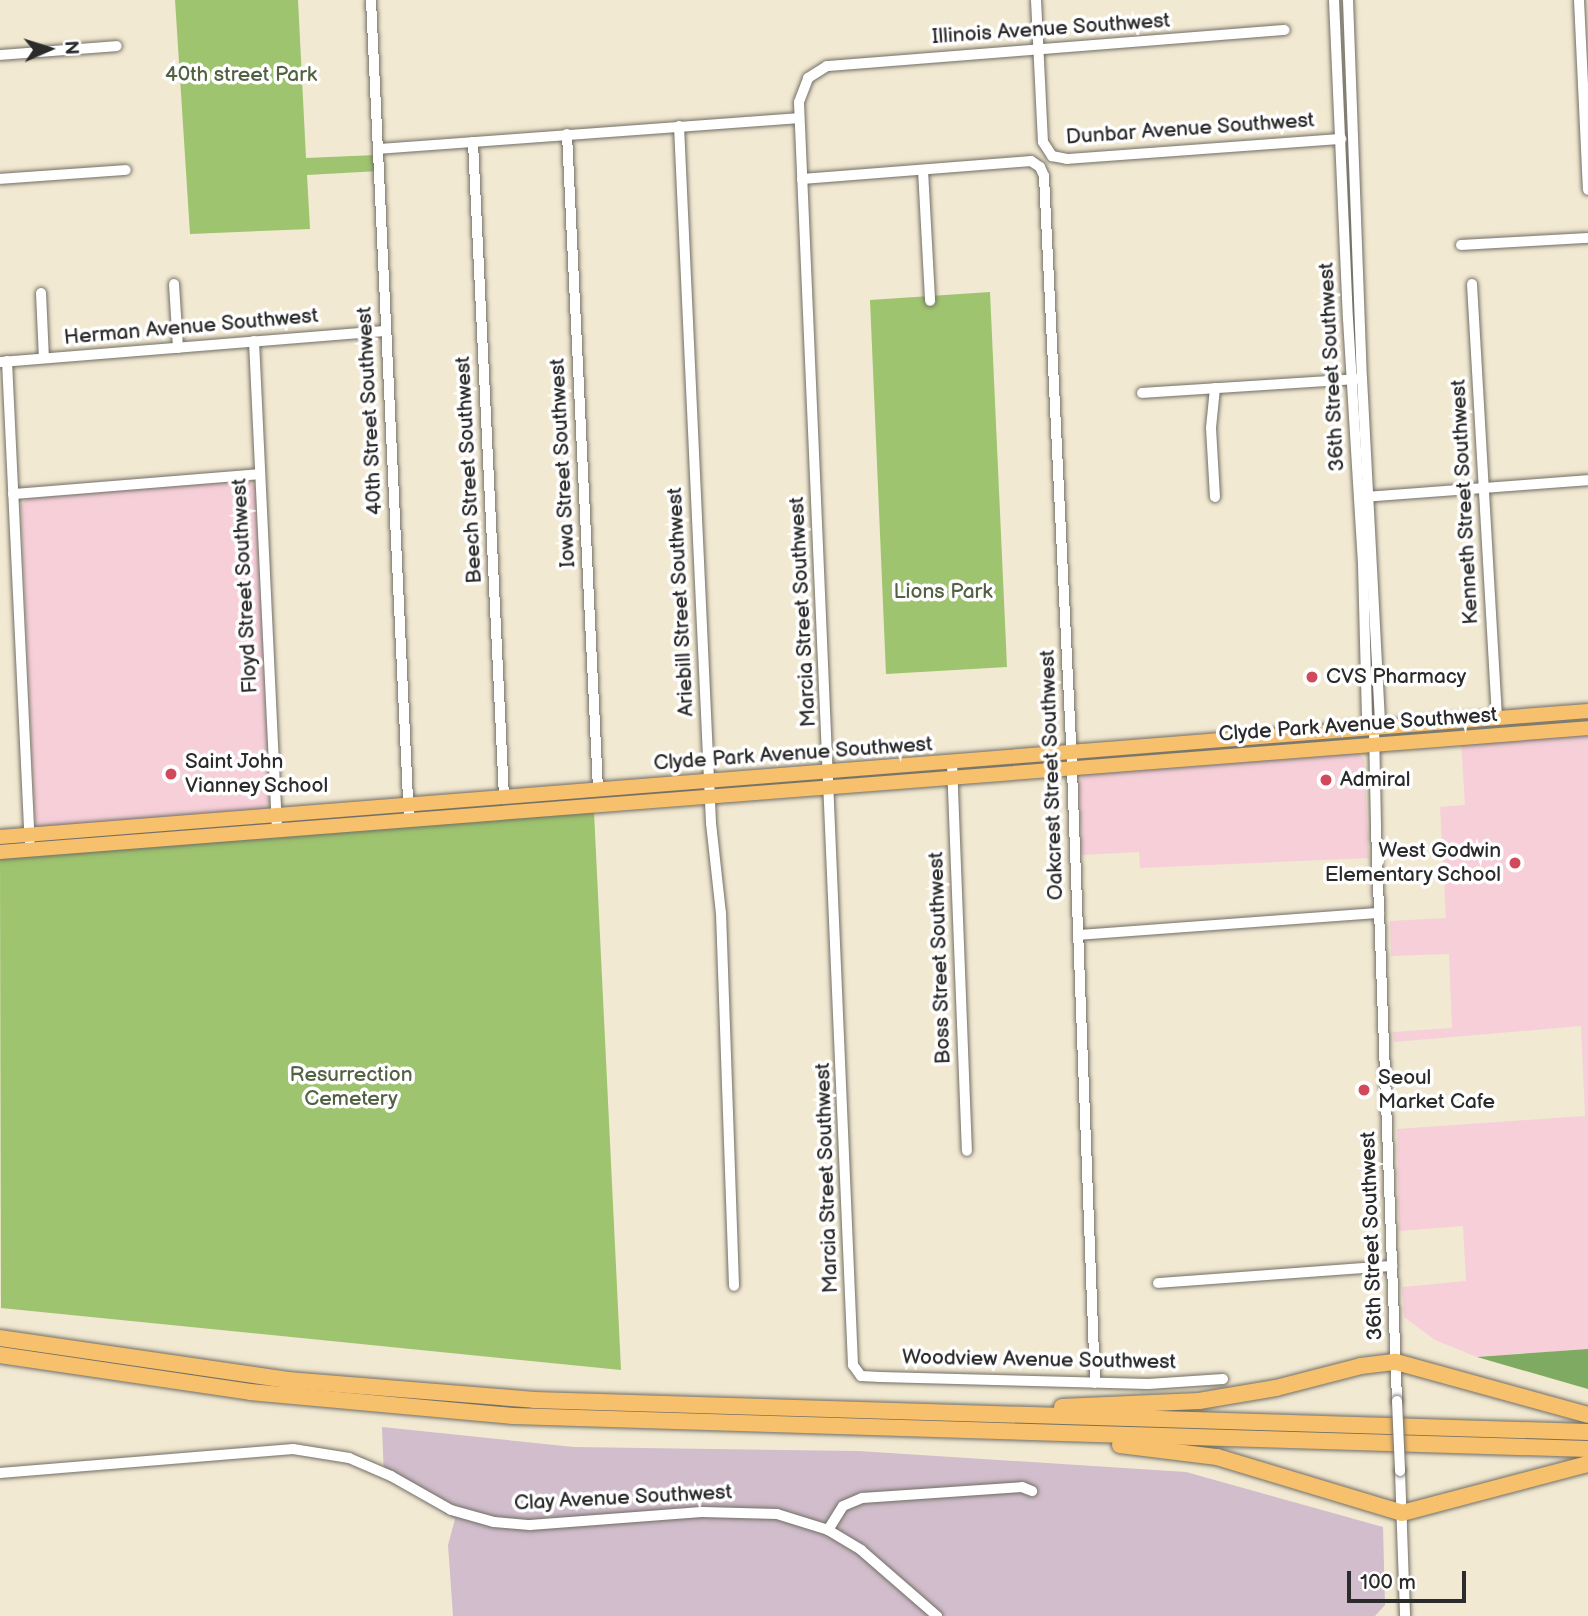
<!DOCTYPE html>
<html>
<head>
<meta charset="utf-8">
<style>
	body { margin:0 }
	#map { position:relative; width:1588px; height:1616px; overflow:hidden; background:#f2e9d2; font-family:"Balsamiq Sans",sans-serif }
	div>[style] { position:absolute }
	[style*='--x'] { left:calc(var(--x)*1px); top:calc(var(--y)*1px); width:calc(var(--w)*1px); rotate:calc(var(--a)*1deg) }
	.built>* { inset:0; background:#f6cfd9 }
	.industrial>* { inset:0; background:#d1bdcb }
	.green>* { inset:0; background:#9ec46f }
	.forest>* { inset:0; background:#7eaa62 }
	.roads { filter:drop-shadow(0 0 2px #716e65) drop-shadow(0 0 2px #716e65) }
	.minor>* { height:10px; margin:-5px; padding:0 5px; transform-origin:5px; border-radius:5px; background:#fff }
	.major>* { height:14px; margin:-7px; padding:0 7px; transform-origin:7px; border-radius:7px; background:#f7c06c }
	.highway>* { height:16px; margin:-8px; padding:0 8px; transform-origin:8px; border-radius:8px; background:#f7c06c }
	.bridges { filter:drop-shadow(0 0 2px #716e65) drop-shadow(0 0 2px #716e65) }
	.minor-bridge>* { height:10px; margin:-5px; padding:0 5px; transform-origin:5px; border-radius:5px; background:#fff }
	.dots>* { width:19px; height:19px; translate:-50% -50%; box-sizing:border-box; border:4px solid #fff; border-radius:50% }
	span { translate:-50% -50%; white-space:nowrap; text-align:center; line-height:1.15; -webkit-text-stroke:7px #fff; paint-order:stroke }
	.street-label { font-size:21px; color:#2b2b2b }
	.park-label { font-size:21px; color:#536143 }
	.poi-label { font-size:21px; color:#2b2b2b }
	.left { translate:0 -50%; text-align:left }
	.right { translate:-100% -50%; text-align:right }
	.north { position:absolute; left:14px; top:14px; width:70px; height:70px; -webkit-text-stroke:5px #fff; paint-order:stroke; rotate:87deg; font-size:19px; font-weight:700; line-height:28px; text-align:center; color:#2b2b2b }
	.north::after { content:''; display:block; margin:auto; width:24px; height:32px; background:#2b2b2b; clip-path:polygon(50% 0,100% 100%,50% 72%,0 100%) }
	.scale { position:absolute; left:1347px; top:1571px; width:119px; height:32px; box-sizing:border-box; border:4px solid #2b2b2b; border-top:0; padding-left:9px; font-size:21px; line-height:24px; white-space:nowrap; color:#2b2b2b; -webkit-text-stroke:5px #fff; paint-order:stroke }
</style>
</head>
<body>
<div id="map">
	<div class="built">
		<i style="clip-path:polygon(248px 480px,255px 486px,271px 801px,265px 810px,39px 829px,35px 821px,21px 505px,30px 496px)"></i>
		<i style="clip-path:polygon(1588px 732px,1588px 1349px,1477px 1357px,1435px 1340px,1404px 1317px,1402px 1287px,1466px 1281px,1463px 1226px,1399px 1231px,1397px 1129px,1585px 1116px,1581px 1026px,1394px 1042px,1393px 1032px,1452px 1028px,1449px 954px,1391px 956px,1390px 921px,1446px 918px,1440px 807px,1465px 805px,1461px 742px)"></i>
		<i style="clip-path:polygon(1355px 751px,1364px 759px,1369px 858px,1140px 868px,1139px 852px,1082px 855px,1079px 783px,1085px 771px)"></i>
	</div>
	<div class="industrial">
		<i style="clip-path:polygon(382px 1427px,574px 1447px,858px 1451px,1186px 1472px,1383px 1527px,1385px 1605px,1375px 1616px,453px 1616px,448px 1545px,455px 1519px,384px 1477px)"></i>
	</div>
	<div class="green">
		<i style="clip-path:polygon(175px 0,298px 0,306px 158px,376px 155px,379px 171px,307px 175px,310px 229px,190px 234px)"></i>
		<i style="clip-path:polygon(990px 292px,1007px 667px,886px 674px,870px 300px)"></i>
		<i style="clip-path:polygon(594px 812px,621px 1370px,1px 1308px,0 857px)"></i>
	</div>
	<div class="forest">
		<i style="clip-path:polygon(1588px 1349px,1588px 1389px,1477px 1357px)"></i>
	</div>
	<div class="roads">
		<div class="minor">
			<i style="--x:371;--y:0;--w:821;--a:87.35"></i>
			<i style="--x:1036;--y:0;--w:142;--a:87.2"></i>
			<i style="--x:1043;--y:142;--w:17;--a:57"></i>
			<i style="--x:1052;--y:156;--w:15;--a:11"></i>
			<i style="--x:1067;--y:159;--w:275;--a:-4.2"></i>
			<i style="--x:1334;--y:0;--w:319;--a:87.5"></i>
			<i style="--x:1348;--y:319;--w:246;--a:86.5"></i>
			<i style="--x:1363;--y:565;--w:156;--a:88.5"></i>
			<i style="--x:1367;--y:721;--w:11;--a:52"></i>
			<i style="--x:1348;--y:0;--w:378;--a:87.9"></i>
			<i style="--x:1362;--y:378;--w:341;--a:87"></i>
			<i style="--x:1380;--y:719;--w:13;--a:119"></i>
			<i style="--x:1374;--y:730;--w:98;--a:88.8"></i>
			<i style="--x:1376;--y:828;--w:573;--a:87.9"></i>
			<i style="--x:1579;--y:0;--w:190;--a:87.3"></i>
			<i style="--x:0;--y:55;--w:117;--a:-4.4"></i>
			<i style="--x:679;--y:126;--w:698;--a:87.37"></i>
			<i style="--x:711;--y:823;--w:91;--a:83.7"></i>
			<i style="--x:721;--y:913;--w:373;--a:88"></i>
			<i style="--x:567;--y:134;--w:656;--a:87.29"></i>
			<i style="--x:473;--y:142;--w:656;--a:87.29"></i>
			<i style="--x:378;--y:149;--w:422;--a:-4.2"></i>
			<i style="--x:923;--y:170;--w:131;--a:86.9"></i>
			<i style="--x:0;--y:179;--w:126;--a:-4.1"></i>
			<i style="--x:802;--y:179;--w:230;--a:-4.5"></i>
			<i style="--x:1031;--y:161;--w:11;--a:34"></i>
			<i style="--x:1040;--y:167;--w:10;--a:66"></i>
			<i style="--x:1044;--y:176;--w:568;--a:87.27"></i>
			<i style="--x:1071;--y:743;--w:640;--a:87.85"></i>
			<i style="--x:1461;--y:245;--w:127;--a:-3.2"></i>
			<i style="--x:174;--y:284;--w:64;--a:86.4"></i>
			<i style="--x:1472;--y:284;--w:436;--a:86.7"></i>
			<i style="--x:41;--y:293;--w:65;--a:87.4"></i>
			<i style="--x:254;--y:341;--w:489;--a:87.3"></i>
			<i style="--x:7;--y:361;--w:480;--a:87.3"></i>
			<i style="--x:0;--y:362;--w:387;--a:-4.6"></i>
			<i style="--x:1215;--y:388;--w:40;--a:95.7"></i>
			<i style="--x:1211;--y:428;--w:69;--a:86.7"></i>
			<i style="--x:1142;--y:393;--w:214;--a:-3.7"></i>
			<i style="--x:13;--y:494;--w:247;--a:-4.6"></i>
			<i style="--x:1364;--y:497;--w:225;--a:-4.3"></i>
			<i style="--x:952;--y:763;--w:388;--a:87.8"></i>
			<i style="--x:1078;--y:935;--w:302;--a:-4.2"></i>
			<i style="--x:1158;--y:1283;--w:235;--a:-4.2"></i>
			<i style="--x:1223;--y:1379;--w:75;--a:176.2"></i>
			<i style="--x:1148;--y:1384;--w:268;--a:-178.5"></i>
			<i style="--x:880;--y:1377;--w:19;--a:-177"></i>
			<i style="--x:861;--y:1376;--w:14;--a:-126"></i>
			<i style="--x:853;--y:1365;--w:1264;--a:-92.45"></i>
			<i style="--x:799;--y:102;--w:26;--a:-69"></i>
			<i style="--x:808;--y:78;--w:22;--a:-32"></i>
			<i style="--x:827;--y:66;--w:459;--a:-4.5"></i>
			<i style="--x:1400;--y:1471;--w:145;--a:88"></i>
			<i style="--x:0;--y:1473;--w:294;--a:-4.7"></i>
			<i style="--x:293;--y:1449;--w:57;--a:9.1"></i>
			<i style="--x:349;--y:1458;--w:46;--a:23.2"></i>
			<i style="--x:391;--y:1476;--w:69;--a:29.5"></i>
			<i style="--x:451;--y:1510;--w:45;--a:15.6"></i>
			<i style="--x:494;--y:1522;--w:36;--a:5"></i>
			<i style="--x:530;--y:1525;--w:172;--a:-4.3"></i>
			<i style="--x:702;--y:1512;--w:75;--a:1.5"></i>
			<i style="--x:777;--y:1514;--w:53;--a:17.4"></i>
			<i style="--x:828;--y:1530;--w:39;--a:31"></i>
			<i style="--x:861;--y:1550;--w:101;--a:41"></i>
			<i style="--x:828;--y:1530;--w:28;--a:-58"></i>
			<i style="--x:843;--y:1506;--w:21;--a:-23"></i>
			<i style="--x:862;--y:1498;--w:160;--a:-3.9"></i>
			<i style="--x:1022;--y:1487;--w:11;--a:22"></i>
		</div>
		<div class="major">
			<i style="--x:0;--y:837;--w:1593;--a:-4.54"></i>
			<i style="--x:0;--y:852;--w:1593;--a:-4.46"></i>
		</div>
		<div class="highway">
			<i style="--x:0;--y:1338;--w:290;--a:8.3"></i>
			<i style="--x:287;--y:1380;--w:248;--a:4.6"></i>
			<i style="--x:534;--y:1400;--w:1054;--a:1.74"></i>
			<i style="--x:0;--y:1355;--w:253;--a:8.4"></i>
			<i style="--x:250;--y:1392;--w:264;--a:5.2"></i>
			<i style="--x:513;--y:1416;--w:1076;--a:1.76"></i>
			<i style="--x:1062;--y:1407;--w:137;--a:-2.5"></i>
			<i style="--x:1199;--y:1401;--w:78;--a:-9.6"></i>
			<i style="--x:1276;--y:1388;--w:88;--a:-14.5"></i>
			<i style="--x:1361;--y:1366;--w:35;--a:-7"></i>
			<i style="--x:1396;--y:1362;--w:199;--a:15.4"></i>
			<i style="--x:1120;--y:1445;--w:98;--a:7.1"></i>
			<i style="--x:1217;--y:1457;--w:193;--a:16.8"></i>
			<i style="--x:1402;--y:1513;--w:192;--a:-14.8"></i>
		</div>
	</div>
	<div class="bridges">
		<div class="minor-bridge">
			<i style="--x:1397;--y:1401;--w:70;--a:87.5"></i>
		</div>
	</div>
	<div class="dots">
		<i style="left:1312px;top:677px;background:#d1495b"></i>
		<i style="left:171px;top:774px;background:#d1495b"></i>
		<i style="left:1326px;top:780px;background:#d1495b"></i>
		<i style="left:1515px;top:863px;background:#d1495b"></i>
		<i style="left:1364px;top:1090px;background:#d1495b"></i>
	</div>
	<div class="street-label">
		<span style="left:1051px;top:29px;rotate:-4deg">Illinois Avenue Southwest</span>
		<span style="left:1190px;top:129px;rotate:-4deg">Dunbar Avenue Southwest</span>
		<span style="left:191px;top:327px;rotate:-5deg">Herman Avenue Southwest</span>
		<span style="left:1332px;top:367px;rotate:-93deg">36th Street Southwest</span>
		<span style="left:370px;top:411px;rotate:-93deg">40th Street Southwest</span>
		<span style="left:563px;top:463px;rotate:-93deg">Iowa Street Southwest</span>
		<span style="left:469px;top:470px;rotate:-93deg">Beech Street Southwest</span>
		<span style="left:1465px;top:502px;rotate:-93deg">Kenneth Street Southwest</span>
		<span style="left:245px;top:586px;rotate:-93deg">Floyd Street Southwest</span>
		<span style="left:681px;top:602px;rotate:-93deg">Ariebill Street Southwest</span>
		<span style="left:803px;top:612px;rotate:-93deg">Marcia Street Southwest</span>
		<span style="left:1358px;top:725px;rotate:-4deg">Clyde Park Avenue Southwest</span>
		<span style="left:793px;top:754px;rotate:-4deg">Clyde Park Avenue Southwest</span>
		<span style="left:1052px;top:775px;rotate:-92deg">Oakcrest Street Southwest</span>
		<span style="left:940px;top:958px;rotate:-92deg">Boss Street Southwest</span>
		<span style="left:827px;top:1178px;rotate:-92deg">Marcia Street Southwest</span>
		<span style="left:1372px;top:1236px;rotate:-92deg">36th Street Southwest</span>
		<span style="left:1039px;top:1360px;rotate:1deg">Woodview Avenue Southwest</span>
		<span style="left:623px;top:1498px;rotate:-3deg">Clay Avenue Southwest</span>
	</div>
	<div class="park-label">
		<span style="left:241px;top:75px">40th street Park</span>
		<span style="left:943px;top:592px">Lions Park</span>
		<span style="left:351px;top:1087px">Resurrection<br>Cemetery</span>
	</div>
	<div class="poi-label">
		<span class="left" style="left:1326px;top:677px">CVS Pharmacy</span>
		<span class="left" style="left:185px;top:774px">Saint John<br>Vianney School</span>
		<span class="left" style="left:1340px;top:780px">Admiral</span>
		<span class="right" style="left:1501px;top:863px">West Godwin<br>Elementary School</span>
		<span class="left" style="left:1378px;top:1090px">Seoul<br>Market Cafe</span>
	</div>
	<div class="north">N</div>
	<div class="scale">100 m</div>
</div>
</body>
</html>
